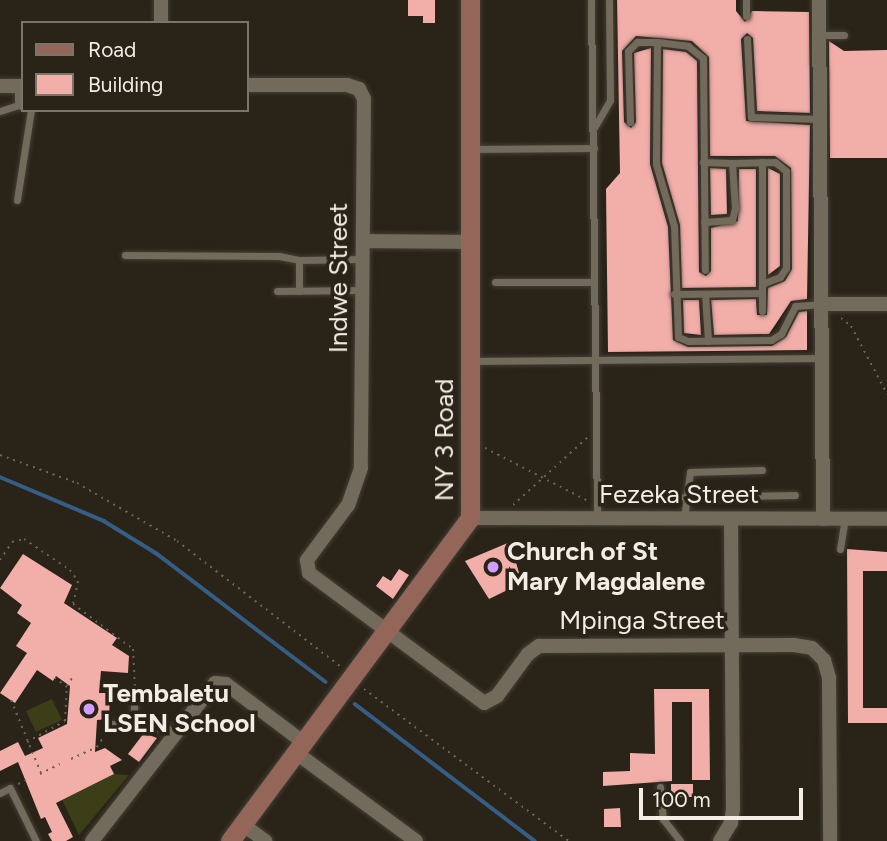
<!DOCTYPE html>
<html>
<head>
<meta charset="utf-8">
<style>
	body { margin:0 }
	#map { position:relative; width:887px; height:841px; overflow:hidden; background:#2a2317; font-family:Figtree,sans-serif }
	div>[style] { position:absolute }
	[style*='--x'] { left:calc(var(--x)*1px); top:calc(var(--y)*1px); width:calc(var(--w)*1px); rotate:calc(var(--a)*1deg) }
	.green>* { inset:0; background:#3b3e17 }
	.stream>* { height:3.5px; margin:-1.75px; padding:0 1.75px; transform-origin:1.75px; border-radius:1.75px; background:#355d86 }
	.building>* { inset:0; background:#f2aea9 }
	.path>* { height:2px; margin-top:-1px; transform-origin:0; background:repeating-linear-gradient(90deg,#6a6459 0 2px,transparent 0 7px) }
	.roads { filter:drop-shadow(0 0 2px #433e35) drop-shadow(0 0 2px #433e35) }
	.lane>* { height:7px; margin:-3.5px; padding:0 3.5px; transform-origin:3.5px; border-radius:3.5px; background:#726a5b }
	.street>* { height:14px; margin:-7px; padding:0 7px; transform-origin:7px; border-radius:7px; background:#726a5b }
	.secondary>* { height:19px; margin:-9.5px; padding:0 9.5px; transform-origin:9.5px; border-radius:9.5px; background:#946659 }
	.dots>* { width:19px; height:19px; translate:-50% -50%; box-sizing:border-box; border:4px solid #2a2317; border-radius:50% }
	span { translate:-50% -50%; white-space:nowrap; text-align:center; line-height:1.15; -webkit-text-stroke:7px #2a2317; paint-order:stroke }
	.street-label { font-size:26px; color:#f2ede5 }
	.poi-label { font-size:26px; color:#f2ede5; font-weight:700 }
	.left { translate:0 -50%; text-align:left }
	.legend { position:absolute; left:21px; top:21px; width:228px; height:91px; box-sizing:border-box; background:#2a2317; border:2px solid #7a7469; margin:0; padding:9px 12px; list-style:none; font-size:21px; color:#f2ede5 }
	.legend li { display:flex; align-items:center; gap:14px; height:35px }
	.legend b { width:35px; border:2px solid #7a7469 }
	.scale { position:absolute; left:639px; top:788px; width:164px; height:32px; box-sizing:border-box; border:4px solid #f2ede5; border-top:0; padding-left:9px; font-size:21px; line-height:24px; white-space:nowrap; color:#f2ede5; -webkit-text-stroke:5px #2a2317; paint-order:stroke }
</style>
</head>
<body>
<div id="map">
	<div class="green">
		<i style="clip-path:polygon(52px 699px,62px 720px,36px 732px,26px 711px)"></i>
		<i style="clip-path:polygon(114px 774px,129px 775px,79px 835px,62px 800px)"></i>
	</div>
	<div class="stream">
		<i style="--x:0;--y:477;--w:113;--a:22.9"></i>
		<i style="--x:104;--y:521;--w:61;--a:31.6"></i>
		<i style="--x:156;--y:553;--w:213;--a:37.2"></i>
		<i style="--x:355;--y:704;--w:226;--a:37.3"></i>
	</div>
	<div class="building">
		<i style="clip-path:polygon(408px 0,435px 0,435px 23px,423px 23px,423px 16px,408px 16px)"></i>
		<i style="clip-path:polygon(617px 0,736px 0,736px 11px,745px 22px,752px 11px,809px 12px,810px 113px,757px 111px,753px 38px,747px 33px,741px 39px,746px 121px,810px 125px,807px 299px,791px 301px,769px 334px,714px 335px,711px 300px,756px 299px,757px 315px,767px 315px,768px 288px,785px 281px,792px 269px,791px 168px,775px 156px,710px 156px,709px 57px,692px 41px,636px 36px,622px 51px,624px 122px,631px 128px,636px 122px,634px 53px,651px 48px,650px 164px,668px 227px,673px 340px,688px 347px,772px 346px,786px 337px,799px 312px,807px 311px,807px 350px,608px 352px,606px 189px,620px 173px)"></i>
		<i style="clip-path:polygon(829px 41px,844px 51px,887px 50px,887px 158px,830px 158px)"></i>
		<i style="clip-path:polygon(663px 49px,686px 52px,697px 61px,699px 272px,706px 276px,711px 271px,711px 228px,738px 221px,739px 169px,756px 169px,756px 287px,682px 288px,680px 225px,662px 163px)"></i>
		<i style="clip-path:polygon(710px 168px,726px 169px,727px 214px,711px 215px)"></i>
		<i style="clip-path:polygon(768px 168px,780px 174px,780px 266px,768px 275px)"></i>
		<i style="clip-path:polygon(683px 300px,699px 300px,701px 335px,684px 333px)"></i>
		<i style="clip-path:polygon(510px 542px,522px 583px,489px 599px,465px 561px)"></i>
		<i style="clip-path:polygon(847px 549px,887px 552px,887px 571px,863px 571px,863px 708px,887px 708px,887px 723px,848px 723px)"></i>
		<i style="clip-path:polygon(23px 554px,72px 585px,64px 603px,117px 638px,112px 645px,129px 656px,128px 673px,101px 671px,99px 693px,110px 693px,109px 719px,97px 720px,95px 752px,105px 748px,122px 760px,110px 766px,114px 774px,56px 803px,73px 837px,66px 841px,52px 841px,48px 834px,52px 832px,45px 817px,41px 819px,18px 762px,0 771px,0 751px,18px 742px,25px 756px,43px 748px,38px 738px,67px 724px,70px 686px,56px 676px,53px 681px,37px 670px,15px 703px,0 693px,27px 653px,16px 646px,31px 623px,17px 613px,22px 605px,0 588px)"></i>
		<i style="clip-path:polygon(399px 569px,409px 575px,393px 599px,376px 586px,383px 576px,391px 581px)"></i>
		<i style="clip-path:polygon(654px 689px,709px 689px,710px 780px,692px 780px,692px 702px,672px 702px,672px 781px,603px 786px,603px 772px,630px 771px,630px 753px,655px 754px)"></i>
		<i style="clip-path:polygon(144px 733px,157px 738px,139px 762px,128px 754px)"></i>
		<i style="clip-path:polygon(671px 784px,693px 784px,693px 797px,671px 797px)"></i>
		<i style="clip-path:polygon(620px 808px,621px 827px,604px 827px,604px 809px)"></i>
	</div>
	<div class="path">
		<i style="--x:841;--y:318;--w:13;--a:39"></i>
		<i style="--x:851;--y:326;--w:77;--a:62.1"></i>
		<i style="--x:485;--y:448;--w:114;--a:27.2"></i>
		<i style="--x:0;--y:455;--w:82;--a:20"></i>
		<i style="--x:77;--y:483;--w:116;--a:30.1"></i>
		<i style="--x:177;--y:541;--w:207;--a:37.5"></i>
		<i style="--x:513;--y:505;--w:100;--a:-42.2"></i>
		<i style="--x:0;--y:560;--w:22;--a:-56"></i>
		<i style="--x:12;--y:542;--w:12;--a:-14"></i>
		<i style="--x:24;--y:539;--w:55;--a:34"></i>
		<i style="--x:70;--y:570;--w:14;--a:54"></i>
		<i style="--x:78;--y:581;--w:24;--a:102"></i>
		<i style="--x:73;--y:604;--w:75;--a:36.9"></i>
		<i style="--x:133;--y:649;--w:40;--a:87.1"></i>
		<i style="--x:67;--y:686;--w:13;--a:-58"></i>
		<i style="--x:364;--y:689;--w:255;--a:36.6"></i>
		<i style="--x:11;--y:700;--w:79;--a:67.7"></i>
		<i style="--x:27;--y:742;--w:43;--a:-28.9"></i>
		<i style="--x:65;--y:721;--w:34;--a:-87"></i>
		<i style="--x:67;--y:687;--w:15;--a:-143"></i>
		<i style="--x:71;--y:759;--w:29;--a:-25"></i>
		<i style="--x:97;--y:747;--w:20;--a:-57"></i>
		<i style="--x:40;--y:774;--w:22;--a:-27"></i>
		<i style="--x:18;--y:784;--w:10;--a:-24"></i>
	</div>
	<div class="roads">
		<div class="lane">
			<i style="--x:591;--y:0;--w:519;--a:89.34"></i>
			<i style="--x:746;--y:0;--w:16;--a:90"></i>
			<i style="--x:820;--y:35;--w:24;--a:0"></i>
			<i style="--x:747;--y:39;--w:78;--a:87.1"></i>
			<i style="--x:751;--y:117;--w:69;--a:1.7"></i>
			<i style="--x:657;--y:42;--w:31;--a:7"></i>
			<i style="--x:688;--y:46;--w:19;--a:39"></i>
			<i style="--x:703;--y:58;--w:212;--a:89.5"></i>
			<i style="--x:18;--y:86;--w:19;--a:90"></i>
			<i style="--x:18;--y:105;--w:5;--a:11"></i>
			<i style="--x:0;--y:111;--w:19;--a:-18"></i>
			<i style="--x:630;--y:122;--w:71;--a:-91.6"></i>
			<i style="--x:628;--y:51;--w:13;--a:-45"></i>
			<i style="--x:637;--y:42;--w:20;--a:0"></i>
			<i style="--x:657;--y:42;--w:122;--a:90.5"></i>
			<i style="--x:656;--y:164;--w:65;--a:73.8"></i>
			<i style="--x:674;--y:226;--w:111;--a:87.9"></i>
			<i style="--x:678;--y:337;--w:11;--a:22"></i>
			<i style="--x:688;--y:341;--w:83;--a:-0.7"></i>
			<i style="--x:771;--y:340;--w:12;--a:-31"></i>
			<i style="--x:781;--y:334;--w:31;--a:-63"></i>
			<i style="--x:795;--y:306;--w:27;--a:-4"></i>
			<i style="--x:594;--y:128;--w:32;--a:-60"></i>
			<i style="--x:610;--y:100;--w:100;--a:-90.6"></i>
			<i style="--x:472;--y:149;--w:122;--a:-0.5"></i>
			<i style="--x:703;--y:162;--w:29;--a:2"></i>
			<i style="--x:732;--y:163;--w:45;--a:86.2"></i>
			<i style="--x:735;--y:208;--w:12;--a:104"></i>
			<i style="--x:732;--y:220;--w:28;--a:176"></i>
			<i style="--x:732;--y:163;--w:43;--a:-1.3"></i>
			<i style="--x:775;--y:162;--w:14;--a:39"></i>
			<i style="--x:786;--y:171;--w:97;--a:90"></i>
			<i style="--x:786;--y:268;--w:11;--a:124"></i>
			<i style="--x:780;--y:277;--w:19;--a:159"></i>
			<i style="--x:17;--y:200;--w:91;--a:-81.2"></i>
			<i style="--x:125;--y:255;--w:154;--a:0.4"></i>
			<i style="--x:279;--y:256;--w:20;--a:11"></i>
			<i style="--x:495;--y:282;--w:99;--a:0"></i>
			<i style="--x:277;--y:291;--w:86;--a:-0.7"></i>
			<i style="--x:299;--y:291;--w:31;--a:-90"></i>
			<i style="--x:299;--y:260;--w:64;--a:-0.9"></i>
			<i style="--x:674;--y:294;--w:88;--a:-0.7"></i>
			<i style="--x:705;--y:294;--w:47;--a:86.3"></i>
			<i style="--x:762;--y:311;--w:149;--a:-90"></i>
			<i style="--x:472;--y:361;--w:350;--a:-0.5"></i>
			<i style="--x:684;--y:497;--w:111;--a:-1"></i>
			<i style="--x:684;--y:519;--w:47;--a:-82.7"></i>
			<i style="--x:690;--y:472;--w:72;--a:-1.6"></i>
			<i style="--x:840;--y:549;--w:30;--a:-81"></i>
			<i style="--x:112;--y:724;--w:65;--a:5.3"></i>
			<i style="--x:134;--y:726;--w:29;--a:-90"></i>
			<i style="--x:660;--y:787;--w:32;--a:85"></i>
			<i style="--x:663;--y:819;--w:28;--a:52"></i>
			<i style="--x:0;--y:793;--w:11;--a:-27"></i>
			<i style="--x:10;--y:788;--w:59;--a:63.9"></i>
		</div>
		<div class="street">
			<i style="--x:161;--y:0;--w:23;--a:90"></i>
			<i style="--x:819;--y:0;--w:519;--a:89.56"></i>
			<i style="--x:247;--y:85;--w:100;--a:0"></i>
			<i style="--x:347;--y:85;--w:13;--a:18"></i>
			<i style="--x:359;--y:89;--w:11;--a:63"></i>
			<i style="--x:364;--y:99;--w:369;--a:90.5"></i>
			<i style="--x:361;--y:468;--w:39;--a:109"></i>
			<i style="--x:348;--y:505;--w:69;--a:126.7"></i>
			<i style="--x:307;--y:560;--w:13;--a:81"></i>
			<i style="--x:309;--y:573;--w:218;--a:36.6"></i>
			<i style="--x:484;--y:703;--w:15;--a:-28"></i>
			<i style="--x:497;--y:696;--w:52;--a:-53.6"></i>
			<i style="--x:528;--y:654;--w:14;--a:-36"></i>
			<i style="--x:539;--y:646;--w:255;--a:-0.2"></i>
			<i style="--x:794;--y:645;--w:18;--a:9"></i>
			<i style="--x:812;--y:648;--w:17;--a:45"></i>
			<i style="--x:824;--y:660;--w:19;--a:74"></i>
			<i style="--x:829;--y:678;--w:163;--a:89.6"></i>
			<i style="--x:0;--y:86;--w:23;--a:0"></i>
			<i style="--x:364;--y:241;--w:107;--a:0.5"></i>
			<i style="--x:822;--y:304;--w:65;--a:0"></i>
			<i style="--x:470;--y:518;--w:417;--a:0.1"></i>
			<i style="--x:295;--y:752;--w:150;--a:36.3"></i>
			<i style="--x:242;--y:824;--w:29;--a:36"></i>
			<i style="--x:92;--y:841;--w:200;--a:-52.1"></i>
			<i style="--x:215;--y:683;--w:11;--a:5"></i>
			<i style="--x:226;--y:684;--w:96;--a:37"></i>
			<i style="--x:720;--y:841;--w:21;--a:-59"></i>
			<i style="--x:731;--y:823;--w:14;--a:-82"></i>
			<i style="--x:733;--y:809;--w:290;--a:-90.4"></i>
		</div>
		<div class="secondary">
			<i style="--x:230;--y:841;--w:402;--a:-53.4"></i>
			<i style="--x:470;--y:518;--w:518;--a:-90"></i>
		</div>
	</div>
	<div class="dots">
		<i style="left:493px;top:567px;background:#d19dfe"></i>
		<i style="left:89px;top:709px;background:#d19dfe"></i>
	</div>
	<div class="street-label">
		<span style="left:339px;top:278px;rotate:-90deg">Indwe Street</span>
		<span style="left:445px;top:440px;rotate:-90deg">NY 3 Road</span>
		<span style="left:679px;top:495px">Fezeka Street</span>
		<span style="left:642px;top:621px">Mpinga Street</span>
	</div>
	<div class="poi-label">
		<span class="left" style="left:507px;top:567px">Church of St<br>Mary Magdalene</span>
		<span class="left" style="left:103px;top:709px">Tembaletu<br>LSEN School</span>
	</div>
	<ul class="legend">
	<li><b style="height:9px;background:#946659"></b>Road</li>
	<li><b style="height:19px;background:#f2aea9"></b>Building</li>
	</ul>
	<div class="scale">100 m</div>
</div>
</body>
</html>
